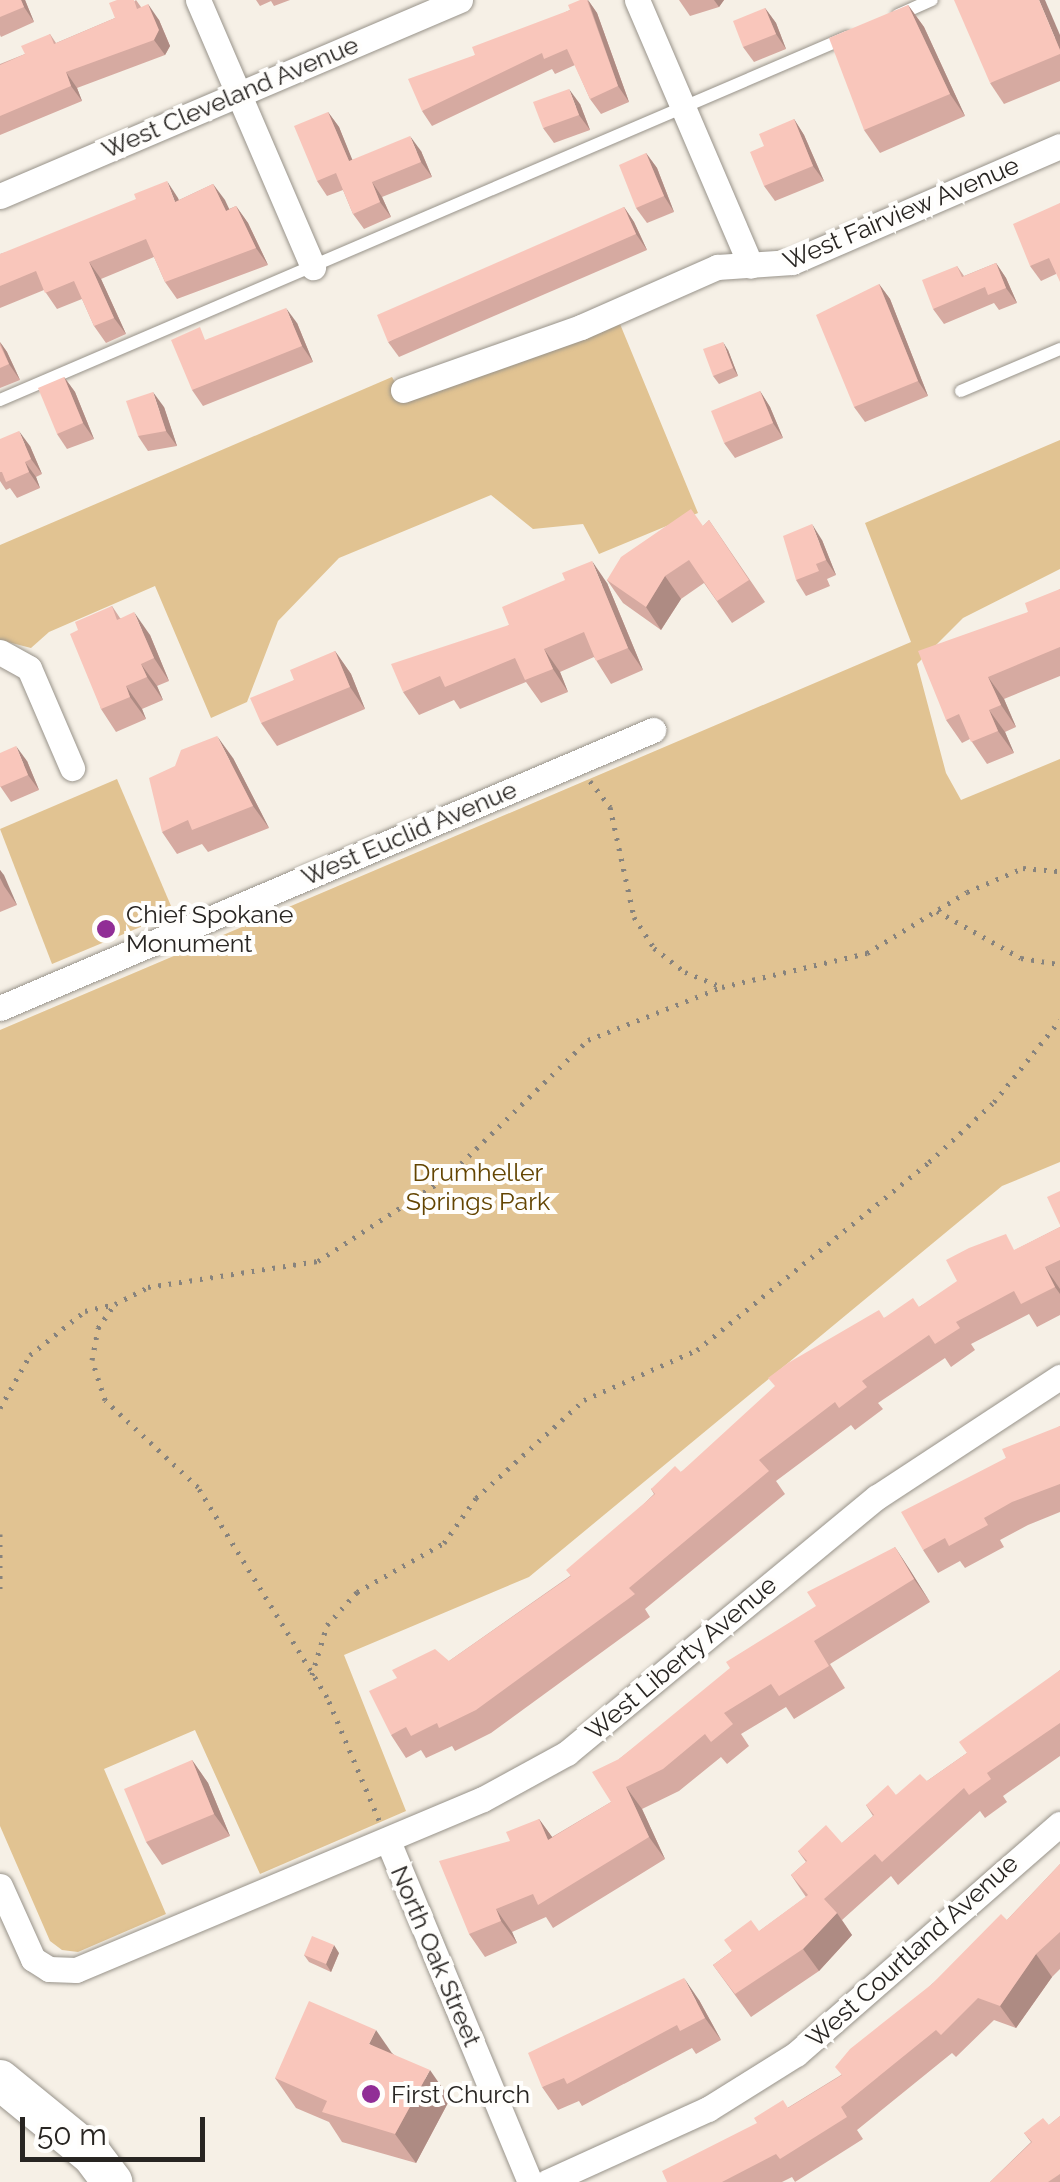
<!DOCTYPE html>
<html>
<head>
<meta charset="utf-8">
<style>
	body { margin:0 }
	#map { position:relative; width:1060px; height:2182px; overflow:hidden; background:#f6f0e6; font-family:Raleway,sans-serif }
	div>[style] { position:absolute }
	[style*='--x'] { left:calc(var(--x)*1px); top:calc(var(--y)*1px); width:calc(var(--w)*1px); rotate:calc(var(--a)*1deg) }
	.green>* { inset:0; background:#e1c392 }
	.path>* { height:5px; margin-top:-2.5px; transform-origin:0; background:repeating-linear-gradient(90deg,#87837d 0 2.5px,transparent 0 10.5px) }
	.roads { filter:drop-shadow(0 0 2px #98938a) drop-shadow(0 0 2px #98938a) }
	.lane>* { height:12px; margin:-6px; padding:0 6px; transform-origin:6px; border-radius:6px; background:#fff }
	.street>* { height:25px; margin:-12.5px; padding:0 12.5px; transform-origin:12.5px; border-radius:12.5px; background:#fff }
	.primary>* { height:40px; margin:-20px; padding:0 20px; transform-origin:20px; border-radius:20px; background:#fff }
	.wall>* { inset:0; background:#d6aaa1 }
	.shaded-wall>* { inset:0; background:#ae8b83 }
	.building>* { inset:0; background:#f9c6bb }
	.dots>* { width:28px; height:28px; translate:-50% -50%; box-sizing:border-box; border:5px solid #fffefc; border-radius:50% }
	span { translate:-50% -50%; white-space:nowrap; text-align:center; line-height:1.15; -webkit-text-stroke:8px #fffefc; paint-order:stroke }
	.street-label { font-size:25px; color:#282522 }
	.poi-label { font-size:25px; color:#282522 }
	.left { translate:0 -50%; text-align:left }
	.park-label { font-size:25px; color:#644502 }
	.scale { position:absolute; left:20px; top:2117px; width:185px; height:45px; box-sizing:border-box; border:5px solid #282522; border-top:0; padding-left:12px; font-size:30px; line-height:35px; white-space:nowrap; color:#282522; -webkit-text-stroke:8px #fffefc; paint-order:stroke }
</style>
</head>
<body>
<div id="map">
	<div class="green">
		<i style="clip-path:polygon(620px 324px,698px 513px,599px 554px,583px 524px,533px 529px,491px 495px,339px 558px,278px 621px,247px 702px,211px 718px,155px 586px,49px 632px,31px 648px,0 640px,0 545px,392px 377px,405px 400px)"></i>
		<i style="clip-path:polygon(1060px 440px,1060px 569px,963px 618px,917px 664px,946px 773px,961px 800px,1060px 759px,1060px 1162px,1002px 1186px,529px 1577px,344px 1655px,406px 1811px,260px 1874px,195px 1730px,104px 1769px,166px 1914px,78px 1952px,62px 1950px,50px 1941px,0 1826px,0 1030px,911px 642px,865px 523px)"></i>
		<i style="clip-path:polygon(117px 779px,174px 913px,52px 964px,0 829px)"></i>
	</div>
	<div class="path">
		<i style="--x:590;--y:781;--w:33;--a:52"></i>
		<i style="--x:610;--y:807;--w:113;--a:77.7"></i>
		<i style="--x:634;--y:917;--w:37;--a:57"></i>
		<i style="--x:654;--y:948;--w:39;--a:38"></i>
		<i style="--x:685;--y:972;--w:40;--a:22"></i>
		<i style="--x:722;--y:987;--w:149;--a:-13.2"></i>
		<i style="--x:867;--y:953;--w:117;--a:-31.4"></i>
		<i style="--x:967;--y:892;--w:61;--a:-23.2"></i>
		<i style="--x:1023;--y:868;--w:37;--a:5"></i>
		<i style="--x:937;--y:911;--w:96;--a:29.2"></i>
		<i style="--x:1021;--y:958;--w:39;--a:9"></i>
		<i style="--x:0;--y:1408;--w:61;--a:-60.5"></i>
		<i style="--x:30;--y:1355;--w:70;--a:-38.7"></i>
		<i style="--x:85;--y:1311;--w:31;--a:-13"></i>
		<i style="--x:0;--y:1534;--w:58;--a:90"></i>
		<i style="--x:312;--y:1675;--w:52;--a:-73.3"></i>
		<i style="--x:327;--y:1625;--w:45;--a:-47.7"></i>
		<i style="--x:357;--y:1592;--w:100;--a:-29.4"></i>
		<i style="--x:444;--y:1543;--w:55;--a:-54.6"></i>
		<i style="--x:476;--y:1498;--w:146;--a:-42.2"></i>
		<i style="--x:584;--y:1400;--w:124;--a:-23.9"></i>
		<i style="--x:697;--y:1350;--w:299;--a:-39"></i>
		<i style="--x:929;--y:1162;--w:88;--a:-42.7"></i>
		<i style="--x:994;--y:1102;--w:105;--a:-51.2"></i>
		<i style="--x:379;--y:1820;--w:134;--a:-112.9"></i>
		<i style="--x:327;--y:1697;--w:246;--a:-121.6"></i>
		<i style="--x:198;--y:1487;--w:127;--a:-136.9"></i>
		<i style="--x:105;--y:1400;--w:42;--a:-108"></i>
		<i style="--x:92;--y:1360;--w:33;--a:-79"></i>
		<i style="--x:98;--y:1328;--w:29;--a:-55"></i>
		<i style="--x:115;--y:1304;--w:37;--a:-27"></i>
		<i style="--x:148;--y:1287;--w:172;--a:-8.7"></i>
		<i style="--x:318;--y:1261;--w:153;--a:-33"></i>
		<i style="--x:446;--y:1178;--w:198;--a:-44.2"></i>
		<i style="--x:588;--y:1040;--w:144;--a:-21.6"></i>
	</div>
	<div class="roads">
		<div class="lane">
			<i style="--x:898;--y:15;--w:37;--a:-24"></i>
			<i style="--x:961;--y:391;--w:108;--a:-23"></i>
			<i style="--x:0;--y:400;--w:922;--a:-23.2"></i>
		</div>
		<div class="street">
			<i style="--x:198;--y:0;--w:291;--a:66.7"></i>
			<i style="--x:637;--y:0;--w:289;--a:66.8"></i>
			<i style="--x:0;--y:196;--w:500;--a:-23.08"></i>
			<i style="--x:403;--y:390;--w:189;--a:-19.5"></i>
			<i style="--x:581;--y:327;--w:149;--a:-23.8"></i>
			<i style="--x:717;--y:267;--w:75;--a:-3.8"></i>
			<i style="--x:792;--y:262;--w:292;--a:-23.4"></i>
			<i style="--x:0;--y:652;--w:33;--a:29"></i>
			<i style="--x:29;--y:668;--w:109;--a:66.7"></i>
			<i style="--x:0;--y:1008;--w:710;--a:-23.06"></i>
			<i style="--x:388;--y:1841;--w:369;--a:67.4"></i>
			<i style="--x:0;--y:1886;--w:80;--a:65.7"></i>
			<i style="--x:33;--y:1959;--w:19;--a:32"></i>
			<i style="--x:49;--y:1969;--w:27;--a:2"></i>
			<i style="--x:76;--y:1970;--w:441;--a:-22.8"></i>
			<i style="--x:483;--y:1799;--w:96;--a:-28.7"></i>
			<i style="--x:567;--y:1753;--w:402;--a:-39.6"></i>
			<i style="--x:877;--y:1497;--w:219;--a:-33.3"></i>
			<i style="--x:547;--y:2182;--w:177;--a:-24.4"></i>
			<i style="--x:708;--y:2109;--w:104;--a:-32"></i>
			<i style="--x:796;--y:2054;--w:350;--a:-41.1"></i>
		</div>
		<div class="primary">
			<i style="--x:0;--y:2080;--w:119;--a:39.2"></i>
			<i style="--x:92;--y:2155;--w:34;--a:53"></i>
		</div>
	</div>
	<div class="wall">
		<i style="clip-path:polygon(0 0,25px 0,34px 22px,1px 37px,0 35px)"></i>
		<i style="clip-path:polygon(136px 0,141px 7px,159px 20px,170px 46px,165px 55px,77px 88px,82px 101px,0 135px,0 64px,25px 54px,50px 34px,56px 43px,115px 18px)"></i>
		<i style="clip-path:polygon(256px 0,290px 0,274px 6px,271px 1px,260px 6px)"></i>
		<i style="clip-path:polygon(588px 0,597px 13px,629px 102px,601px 114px,590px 99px,575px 65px,555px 74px,552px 69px,432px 126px,422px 111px,475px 55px,570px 10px)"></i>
		<i style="clip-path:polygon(679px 0,724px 0,719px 7px,690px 16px)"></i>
		<i style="clip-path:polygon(908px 5px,924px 27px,965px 116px,880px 153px,864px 130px)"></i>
		<i style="clip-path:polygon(765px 8px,776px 23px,786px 49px,754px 62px,743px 47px)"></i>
		<i style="clip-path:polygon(1060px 35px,1060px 81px,1004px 104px,990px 83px)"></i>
		<i style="clip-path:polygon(580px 104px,590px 130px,554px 143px,543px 128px)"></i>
		<i style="clip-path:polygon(328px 112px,339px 127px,352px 160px,421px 151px,432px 177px,382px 197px,391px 217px,364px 229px,353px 214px,343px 190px,327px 196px,317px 181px)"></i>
		<i style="clip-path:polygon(794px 119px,804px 135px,824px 181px,775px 201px,764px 186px,764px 146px)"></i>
		<i style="clip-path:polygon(646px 153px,657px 168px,674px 212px,647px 223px,636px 208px)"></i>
		<i style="clip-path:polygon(213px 184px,229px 209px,236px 206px,248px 223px,268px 265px,177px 299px,165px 282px,154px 257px,101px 279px,126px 334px,106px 343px,94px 326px,82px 299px,57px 309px,44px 290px,0 308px,0 254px,179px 200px)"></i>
		<i style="clip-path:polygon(1060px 203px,1056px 274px,1041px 281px,1030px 266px)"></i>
		<i style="clip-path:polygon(624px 207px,634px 222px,647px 250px,399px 357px,388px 342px)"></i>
		<i style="clip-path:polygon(996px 263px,1006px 278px,1017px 303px,999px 310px,994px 303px,944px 324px,933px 309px,957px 266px,964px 276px)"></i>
		<i style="clip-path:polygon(879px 284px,890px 299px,928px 396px,865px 422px,854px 407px)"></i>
		<i style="clip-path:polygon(297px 323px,313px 362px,203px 406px,192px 390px,208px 339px)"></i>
		<i style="clip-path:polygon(0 342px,7px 352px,20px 380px,0 388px)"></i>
		<i style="clip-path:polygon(728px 350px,738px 376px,719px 384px,713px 376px)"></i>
		<i style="clip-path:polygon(64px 377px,75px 392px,94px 439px,67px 449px,57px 434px)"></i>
		<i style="clip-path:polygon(760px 391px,770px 407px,783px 438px,735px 458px,724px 443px)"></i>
		<i style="clip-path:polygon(164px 407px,177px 446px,148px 451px,138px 436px)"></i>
		<i style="clip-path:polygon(0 439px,30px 446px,42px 474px,36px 477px,40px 488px,17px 498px,10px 488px,6px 490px,0 481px)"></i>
		<i style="clip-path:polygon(709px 520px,765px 602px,732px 623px,704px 583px,681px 599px,661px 630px,623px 603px,607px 580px,703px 526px)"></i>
		<i style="clip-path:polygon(822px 540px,836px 575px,827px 579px,830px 586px,806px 596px,796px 580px)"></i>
		<i style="clip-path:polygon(607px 583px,643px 670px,611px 684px,594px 657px,560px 672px,568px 692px,541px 703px,526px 682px,460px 709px,454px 700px,419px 715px,403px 692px,509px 625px)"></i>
		<i style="clip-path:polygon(1060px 589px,1060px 676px,1004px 699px,1016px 727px,1005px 732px,1014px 753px,987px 764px,970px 739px,962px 743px,946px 720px,1028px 612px)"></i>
		<i style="clip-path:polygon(112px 606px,120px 618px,150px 635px,169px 681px,157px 686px,163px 700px,142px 709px,146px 719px,116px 732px,101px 709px,78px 630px)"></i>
		<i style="clip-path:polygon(335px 651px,351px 674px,365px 709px,277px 746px,261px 723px,294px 680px)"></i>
		<i style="clip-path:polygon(233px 758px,269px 828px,208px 852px,202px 844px,177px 854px,162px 832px)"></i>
		<i style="clip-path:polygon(27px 761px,39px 790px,11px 802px,0 786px)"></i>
		<i style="clip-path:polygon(0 870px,17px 905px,0 912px)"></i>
		<i style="clip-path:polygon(1060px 1227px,1060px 1315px,1037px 1327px,1029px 1314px,971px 1344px,975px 1350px,951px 1367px,945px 1358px,878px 1403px,883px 1409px,855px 1430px,851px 1425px,776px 1481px,785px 1494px,645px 1609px,650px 1617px,491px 1733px,455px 1751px,452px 1746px,426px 1758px,421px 1750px,406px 1758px,391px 1735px,449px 1661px,570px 1576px,654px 1494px,651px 1489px,681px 1472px,884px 1318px,919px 1307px,1017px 1249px)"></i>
		<i style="clip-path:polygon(1060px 1426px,1060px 1512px,1028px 1525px,1000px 1540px,1004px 1547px,965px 1568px,960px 1561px,938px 1573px,923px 1550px,1006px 1458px)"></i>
		<i style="clip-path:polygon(895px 1547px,930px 1602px,830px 1664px,845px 1688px,794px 1719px,786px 1707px,741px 1734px,749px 1746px,727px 1764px,721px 1757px,679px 1791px,642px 1809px,665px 1859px,553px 1928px,546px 1917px,512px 1932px,517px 1943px,485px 1957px,469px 1934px,510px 1841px,539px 1819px,552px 1837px,611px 1802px,619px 1759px)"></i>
		<i style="clip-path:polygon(1060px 1670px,1060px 1756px,1003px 1796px,1007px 1802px,985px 1818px,980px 1811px,898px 1885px,891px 1876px,842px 1920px,852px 1935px,819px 1971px,751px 2017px,713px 1965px,806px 1897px,791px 1875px,806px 1862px,798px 1851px,842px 1843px,873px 1816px,866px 1805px,896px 1795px,927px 1781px,967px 1753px)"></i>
		<i style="clip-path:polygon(192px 1760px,208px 1783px,230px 1836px,162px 1865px,146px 1842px)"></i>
		<i style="clip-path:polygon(1060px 1864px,1060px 1969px,1052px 1977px,1016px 2028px,994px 2020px,956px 2057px,952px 2053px,857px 2130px,863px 2139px,795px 2182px,792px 2177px,782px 2182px,667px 2182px,841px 2075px,932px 1984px,1007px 1920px)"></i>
		<i style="clip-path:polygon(339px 1953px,331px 1972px,309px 1962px,304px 1955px)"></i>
		<i style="clip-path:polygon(699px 2000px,721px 2040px,696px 2054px,692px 2048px,582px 2106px,579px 2101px,558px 2110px,542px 2087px)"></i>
		<i style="clip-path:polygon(392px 2053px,450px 2099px,416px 2163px,342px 2142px,329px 2122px,296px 2108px,275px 2078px)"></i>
		<i style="clip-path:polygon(1060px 2116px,1060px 2182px,990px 2182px,1031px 2142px,1024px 2133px,1049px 2125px)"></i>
	</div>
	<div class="shaded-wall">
		<i style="clip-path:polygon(21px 0,25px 0,34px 22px,24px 7px)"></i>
		<i style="clip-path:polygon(588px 0,597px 13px,629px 102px,618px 86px)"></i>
		<i style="clip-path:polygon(714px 0,724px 0,719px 7px)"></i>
		<i style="clip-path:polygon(1039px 0,1045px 0,1060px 35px,1060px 50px)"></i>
		<i style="clip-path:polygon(148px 4px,159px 20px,170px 46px,165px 55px,154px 40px)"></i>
		<i style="clip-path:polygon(908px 5px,924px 27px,965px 116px,950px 94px)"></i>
		<i style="clip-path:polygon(765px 8px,776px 23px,786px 49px,776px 34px)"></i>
		<i style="clip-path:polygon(66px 72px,77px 88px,82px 101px,71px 86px)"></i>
		<i style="clip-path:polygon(569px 89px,580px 104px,590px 130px,579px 115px)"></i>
		<i style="clip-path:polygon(328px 112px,339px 127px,359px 176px,349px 161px)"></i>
		<i style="clip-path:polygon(794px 119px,804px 135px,824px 181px,813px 166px)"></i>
		<i style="clip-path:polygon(410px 136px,421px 151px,432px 177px,421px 162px)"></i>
		<i style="clip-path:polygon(646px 153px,657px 168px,674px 212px,664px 196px)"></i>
		<i style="clip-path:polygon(167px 181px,178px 198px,187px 219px,175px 202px)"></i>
		<i style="clip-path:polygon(372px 182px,382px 197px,391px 217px,380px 202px)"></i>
		<i style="clip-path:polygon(213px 184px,225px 200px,238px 228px,226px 211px)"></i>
		<i style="clip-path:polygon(236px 206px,248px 223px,268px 265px,256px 248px)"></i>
		<i style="clip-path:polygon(624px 207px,634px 222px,647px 250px,636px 234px)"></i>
		<i style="clip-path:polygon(89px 262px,101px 279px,126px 334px,114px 318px)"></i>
		<i style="clip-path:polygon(996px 263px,1006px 278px,1017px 303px,1006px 288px)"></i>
		<i style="clip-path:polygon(879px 284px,890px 299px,928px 396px,918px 381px)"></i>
		<i style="clip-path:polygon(286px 308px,297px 323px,313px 362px,302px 346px)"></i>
		<i style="clip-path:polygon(0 342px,7px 352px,20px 380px,9px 364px)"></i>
		<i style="clip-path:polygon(723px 342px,728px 350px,738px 376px,733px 368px)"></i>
		<i style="clip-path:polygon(64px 377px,75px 392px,94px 439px,83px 423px)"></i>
		<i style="clip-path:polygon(760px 391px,770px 407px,783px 438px,773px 423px)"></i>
		<i style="clip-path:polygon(153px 392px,164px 407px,177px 446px,166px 431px)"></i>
		<i style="clip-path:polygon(19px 431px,30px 446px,42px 474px,31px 459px)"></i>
		<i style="clip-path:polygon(25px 462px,36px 477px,40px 488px,29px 472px)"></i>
		<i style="clip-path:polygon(812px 524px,822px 540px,836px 575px,826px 560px)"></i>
		<i style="clip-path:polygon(592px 561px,607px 583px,643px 670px,628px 648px)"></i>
		<i style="clip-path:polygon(665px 576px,681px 599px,661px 630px,646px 607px)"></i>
		<i style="clip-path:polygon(134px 612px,150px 635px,169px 681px,154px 658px)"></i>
		<i style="clip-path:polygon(544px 649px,560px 672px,568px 692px,553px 669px)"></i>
		<i style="clip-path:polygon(335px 651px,351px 674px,365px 709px,350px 687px)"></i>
		<i style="clip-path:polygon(141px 664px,157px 686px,163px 700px,147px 677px)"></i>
		<i style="clip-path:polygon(988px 677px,1004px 699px,1016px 727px,1001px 705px)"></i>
		<i style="clip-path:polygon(126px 686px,142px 709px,146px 719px,130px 697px)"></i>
		<i style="clip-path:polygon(989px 710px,1005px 732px,1014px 753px,998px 731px)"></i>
		<i style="clip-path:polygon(217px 736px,233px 758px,269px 828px,253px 806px)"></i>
		<i style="clip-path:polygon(16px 746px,27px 761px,39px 790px,28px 775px)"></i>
		<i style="clip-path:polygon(0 870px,4px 875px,17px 905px,4px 886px,0 878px)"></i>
		<i style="clip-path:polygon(1045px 1267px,1060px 1289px,1060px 1294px,1055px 1287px)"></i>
		<i style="clip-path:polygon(895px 1547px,910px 1570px,930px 1602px,914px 1579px)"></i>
		<i style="clip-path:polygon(192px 1760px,208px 1783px,230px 1836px,214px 1814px)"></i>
		<i style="clip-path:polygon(626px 1787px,642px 1809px,665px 1859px,649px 1837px)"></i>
		<i style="clip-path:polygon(539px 1819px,555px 1841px,548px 1840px)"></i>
		<i style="clip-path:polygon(496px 1909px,512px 1932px,517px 1943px,501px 1921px)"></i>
		<i style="clip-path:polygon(837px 1913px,852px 1935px,819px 1971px,803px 1949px)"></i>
		<i style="clip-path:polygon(334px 1945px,339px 1953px,331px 1972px,326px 1964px)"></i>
		<i style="clip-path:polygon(1036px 1954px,1052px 1977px,1016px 2028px,1000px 2006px)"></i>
		<i style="clip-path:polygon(684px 1978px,699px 2000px,721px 2040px,705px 2018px)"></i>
		<i style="clip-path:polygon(376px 2030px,396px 2059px,369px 2044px)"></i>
		<i style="clip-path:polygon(430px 2070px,450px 2099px,416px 2163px,395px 2134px)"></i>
	</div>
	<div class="building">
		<i style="clip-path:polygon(0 0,21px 0,24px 7px,0 17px)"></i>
		<i style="clip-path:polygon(117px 0,134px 0,137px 9px,148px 4px,159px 30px,154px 40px,66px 72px,71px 86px,0 116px,0 65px,25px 54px,21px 46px,50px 34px,54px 44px,115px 18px,109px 3px)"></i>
		<i style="clip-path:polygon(580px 0,587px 0,618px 86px,590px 99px,567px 49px,544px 59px,542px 53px,422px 111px,408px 79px,475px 55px,472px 47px,570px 10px,568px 5px)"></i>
		<i style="clip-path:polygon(954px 0,1039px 0,1060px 50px,1060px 54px,990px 83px)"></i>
		<i style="clip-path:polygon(908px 5px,950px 94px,864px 130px,829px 38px)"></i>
		<i style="clip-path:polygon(765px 8px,776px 34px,743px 47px,733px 21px)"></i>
		<i style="clip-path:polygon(569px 89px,579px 115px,543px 128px,533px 102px)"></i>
		<i style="clip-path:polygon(328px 112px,349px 161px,410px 136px,421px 162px,372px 182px,380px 202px,353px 214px,336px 173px,317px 181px,294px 126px)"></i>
		<i style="clip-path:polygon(794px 119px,813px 166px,764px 186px,750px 152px,764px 146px,759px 134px)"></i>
		<i style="clip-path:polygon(646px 153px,664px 196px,636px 208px,619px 165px)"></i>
		<i style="clip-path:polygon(167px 181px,175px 202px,213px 184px,226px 211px,236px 206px,256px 248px,165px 282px,146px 239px,89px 262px,114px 318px,94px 326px,74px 281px,45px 293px,36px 271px,0 286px,0 254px,136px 199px,134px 194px)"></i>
		<i style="clip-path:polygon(1060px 203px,1060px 282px,1049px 258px,1030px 266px,1013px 224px)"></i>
		<i style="clip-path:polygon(624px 207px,636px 234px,388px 342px,377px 315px)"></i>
		<i style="clip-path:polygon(996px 263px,1006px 288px,988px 295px,985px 287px,933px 309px,922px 280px,957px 266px,962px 277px)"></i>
		<i style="clip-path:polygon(879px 284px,918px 381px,854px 407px,816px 315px)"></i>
		<i style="clip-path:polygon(286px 308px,302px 346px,192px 390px,171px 340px,200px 327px,205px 340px)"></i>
		<i style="clip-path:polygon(723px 342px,733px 368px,713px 376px,703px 349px)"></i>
		<i style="clip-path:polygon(0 345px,9px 364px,0 368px)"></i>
		<i style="clip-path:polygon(64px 377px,83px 423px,57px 434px,38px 388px)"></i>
		<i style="clip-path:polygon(760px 391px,773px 423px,724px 443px,711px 411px)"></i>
		<i style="clip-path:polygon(153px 392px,166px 431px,138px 436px,126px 401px)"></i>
		<i style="clip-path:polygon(19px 431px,31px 459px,25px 462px,29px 472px,6px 482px,2px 472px,0 472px,0 439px)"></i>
		<i style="clip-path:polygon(691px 509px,703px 526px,709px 520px,749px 580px,717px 601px,689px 560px,665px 576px,646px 607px,607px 580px,621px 557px)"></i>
		<i style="clip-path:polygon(812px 524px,826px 560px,816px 564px,819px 571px,796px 580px,783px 536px)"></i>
		<i style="clip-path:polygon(592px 561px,628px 648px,596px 661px,584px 632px,544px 649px,553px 669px,525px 680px,515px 658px,445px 687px,440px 676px,403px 692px,391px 664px,509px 625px,502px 607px,565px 580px,562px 573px)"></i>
		<i style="clip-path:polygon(1060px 589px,1060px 647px,988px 677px,1001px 705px,989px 710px,998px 731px,971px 742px,959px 714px,946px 720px,918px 651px,1028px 612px,1025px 603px)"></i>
		<i style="clip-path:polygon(112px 606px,117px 620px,134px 612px,154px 658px,141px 664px,147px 677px,126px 686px,130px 697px,101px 709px,70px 634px,78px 630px,75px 622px)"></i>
		<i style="clip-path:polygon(335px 651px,350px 687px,261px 723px,250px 698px,294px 680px,290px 670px)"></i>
		<i style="clip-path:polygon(217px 736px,253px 806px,192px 830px,188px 820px,162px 832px,149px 778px,175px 766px,181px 750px)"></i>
		<i style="clip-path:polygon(16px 746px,28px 775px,0 787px,0 753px)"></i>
		<i style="clip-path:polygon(1060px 1191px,1060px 1225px,1047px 1197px)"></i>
		<i style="clip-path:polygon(1060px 1227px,1060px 1260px,1045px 1267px,1055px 1287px,1021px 1304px,1014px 1291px,956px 1322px,960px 1328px,935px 1344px,929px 1335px,862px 1381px,867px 1387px,839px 1408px,835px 1402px,759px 1460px,769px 1471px,629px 1588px,635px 1594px,476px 1710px,439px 1728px,437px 1723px,411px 1736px,406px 1727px,391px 1735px,369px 1691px,397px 1678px,392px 1670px,435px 1649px,449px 1661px,571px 1576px,566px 1570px,655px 1494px,651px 1489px,675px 1466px,681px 1472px,775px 1386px,768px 1378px,788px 1363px,879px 1310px,884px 1318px,913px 1298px,919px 1307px,957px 1281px,946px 1260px,969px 1248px,1006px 1234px,1014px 1250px)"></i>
		<i style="clip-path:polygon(1060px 1426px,1060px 1484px,1012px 1502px,984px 1518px,988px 1525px,949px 1546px,945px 1538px,923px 1550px,901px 1512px,1006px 1458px,1002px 1449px)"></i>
		<i style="clip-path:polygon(895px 1547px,914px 1579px,814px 1641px,829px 1666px,779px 1696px,771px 1684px,724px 1713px,733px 1724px,711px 1742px,705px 1734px,663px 1769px,626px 1787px,649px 1837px,538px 1905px,533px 1894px,496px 1909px,501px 1921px,469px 1934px,439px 1861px,510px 1841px,506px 1832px,539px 1819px,548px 1840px,611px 1802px,592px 1772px,619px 1759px,730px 1668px,726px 1662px,816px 1606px,807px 1592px)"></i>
		<i style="clip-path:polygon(1060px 1670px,1060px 1723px,987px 1773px,991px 1779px,969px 1795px,964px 1788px,882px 1862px,875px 1854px,824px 1899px,837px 1913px,803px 1949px,735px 1994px,713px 1965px,732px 1951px,724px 1940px,751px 1920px,759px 1931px,808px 1895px,791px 1875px,807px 1861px,798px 1851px,826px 1825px,842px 1843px,874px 1815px,866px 1805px,888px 1785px,896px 1795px,920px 1774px,927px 1781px,967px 1753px,959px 1742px)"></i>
		<i style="clip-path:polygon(192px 1760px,214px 1814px,146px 1842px,124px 1789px)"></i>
		<i style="clip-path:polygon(1060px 1864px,1060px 1932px,1036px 1954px,1000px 2006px,978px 1998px,941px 2035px,936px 2030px,841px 2107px,847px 2117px,780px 2159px,776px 2154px,722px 2182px,667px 2182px,662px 2171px,757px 2123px,754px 2118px,783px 2100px,788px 2108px,842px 2075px,835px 2067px,850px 2049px,932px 1984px,1001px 1914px,1007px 1920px)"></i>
		<i style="clip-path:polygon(312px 1936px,334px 1945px,326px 1964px,304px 1955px)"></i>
		<i style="clip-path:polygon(684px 1978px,705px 2018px,680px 2031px,677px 2025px,567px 2084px,564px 2078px,542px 2087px,528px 2053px)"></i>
		<i style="clip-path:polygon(309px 2001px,376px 2030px,369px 2044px,430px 2070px,395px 2134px,322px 2112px,327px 2101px,275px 2078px)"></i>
		<i style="clip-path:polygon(1060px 2116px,1060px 2174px,1048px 2182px,990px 2182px,1032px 2142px,1024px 2133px,1043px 2118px,1049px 2125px)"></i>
	</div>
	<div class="dots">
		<i style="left:106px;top:929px;background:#912e96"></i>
		<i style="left:371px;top:2094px;background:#912e96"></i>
	</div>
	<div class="street-label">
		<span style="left:230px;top:97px;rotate:-23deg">West Cleveland Avenue</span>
		<span style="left:901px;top:213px;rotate:-23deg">West Fairview Avenue</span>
		<span style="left:409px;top:833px;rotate:-23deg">West Euclid Avenue</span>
		<span style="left:681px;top:1658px;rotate:-40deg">West Liberty Avenue</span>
		<span style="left:912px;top:1951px;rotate:-42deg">West Courtland Avenue</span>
		<span style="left:436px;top:1956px;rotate:67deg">North Oak Street</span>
	</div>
	<div class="poi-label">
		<span class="left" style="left:126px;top:929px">Chief Spokane<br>Monument</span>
		<span class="left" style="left:391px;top:2094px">First Church</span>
	</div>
	<div class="park-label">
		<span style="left:478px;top:1187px">Drumheller<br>Springs Park</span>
	</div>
	<div class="scale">50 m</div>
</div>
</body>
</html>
